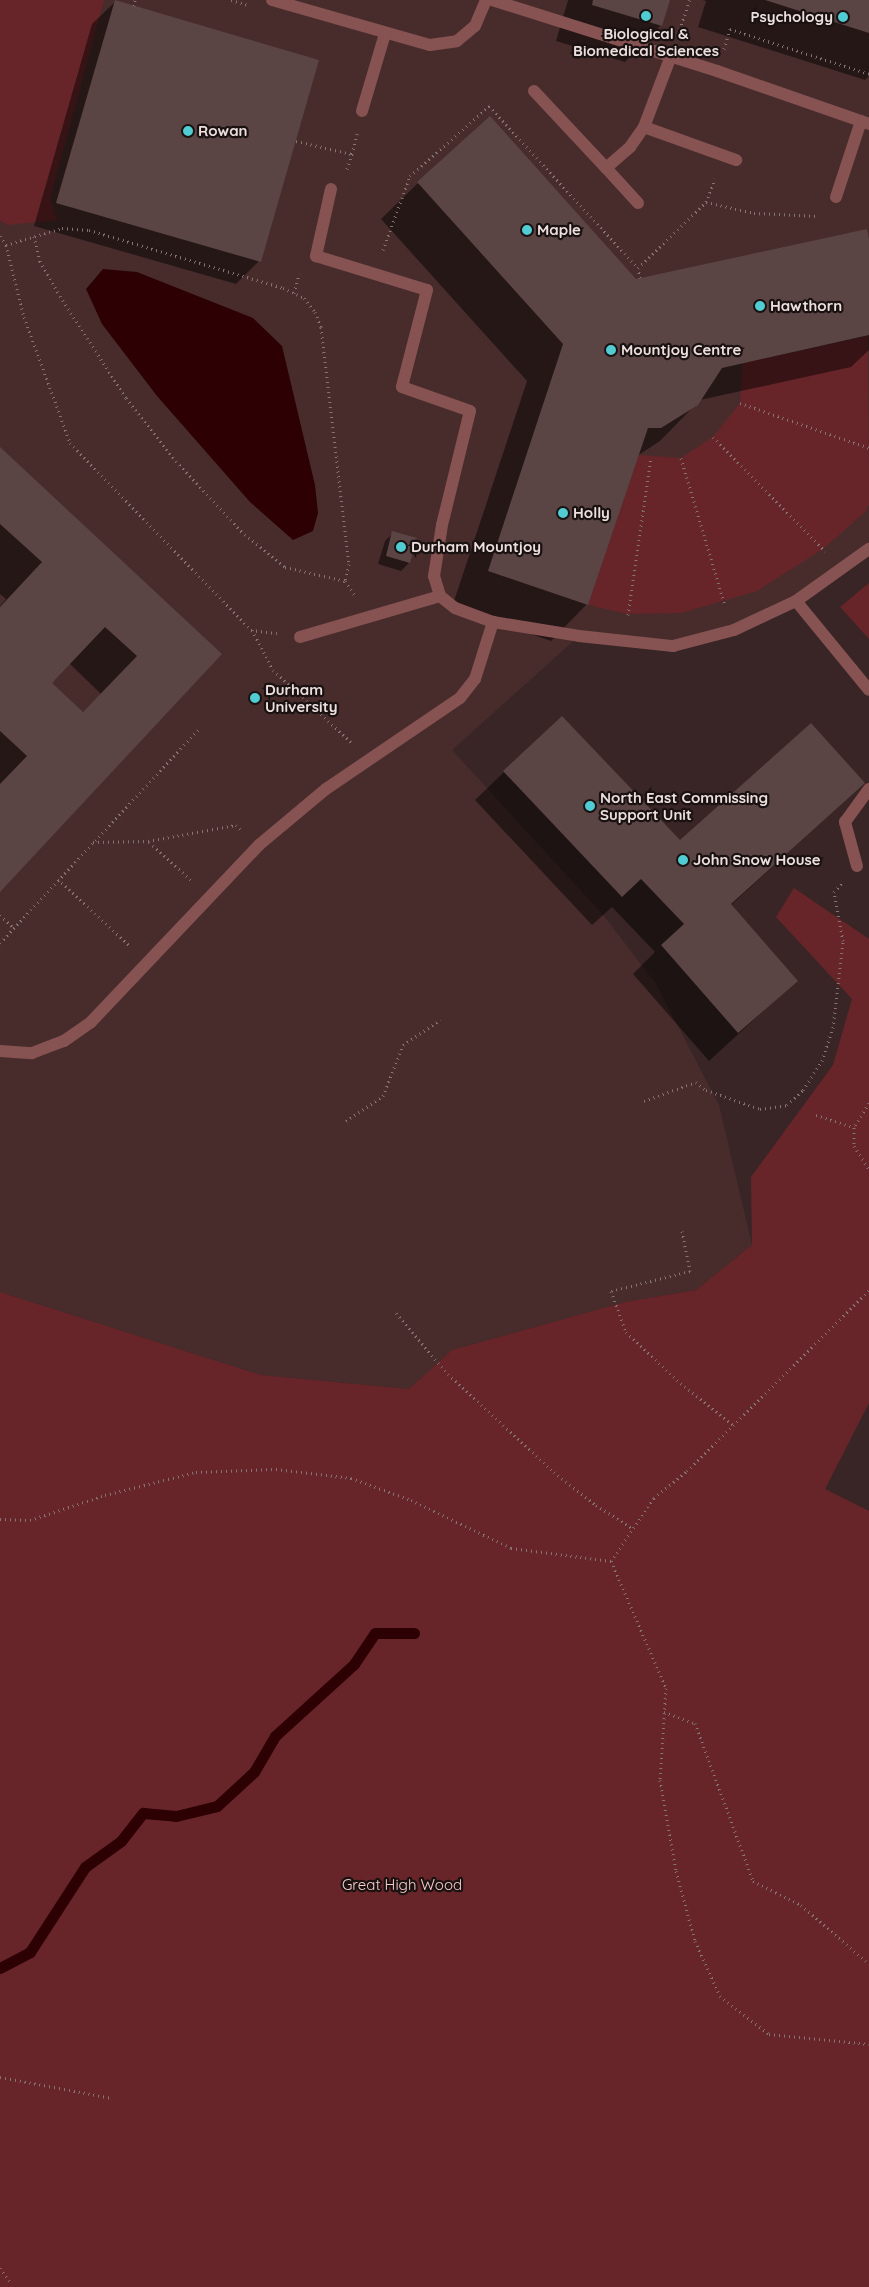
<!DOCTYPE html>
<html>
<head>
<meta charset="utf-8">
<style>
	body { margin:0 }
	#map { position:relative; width:869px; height:2287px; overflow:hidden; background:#392525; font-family:Quicksand,sans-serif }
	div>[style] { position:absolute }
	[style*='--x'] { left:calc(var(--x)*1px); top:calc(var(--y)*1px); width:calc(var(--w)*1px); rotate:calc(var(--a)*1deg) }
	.built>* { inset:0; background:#482c2c }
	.green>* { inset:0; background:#682529 }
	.water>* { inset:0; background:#2d0004 }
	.shadow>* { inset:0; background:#0007 }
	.stream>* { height:11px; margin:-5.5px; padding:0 5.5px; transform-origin:5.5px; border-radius:5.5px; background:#2d0004 }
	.building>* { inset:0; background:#5a4444 }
	.path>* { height:3px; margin-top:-1.5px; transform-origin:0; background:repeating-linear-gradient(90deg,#857474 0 1px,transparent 0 5px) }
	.lane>* { height:12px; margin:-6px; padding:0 6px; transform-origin:6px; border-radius:6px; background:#865252 }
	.dots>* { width:14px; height:14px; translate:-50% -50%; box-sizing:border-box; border:2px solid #1a1111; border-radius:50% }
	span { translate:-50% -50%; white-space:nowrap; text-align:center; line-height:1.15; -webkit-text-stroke:4.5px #1a1111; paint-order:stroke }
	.poi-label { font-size:15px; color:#ecdfde; font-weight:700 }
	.right { translate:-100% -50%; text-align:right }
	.left { translate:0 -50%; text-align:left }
	.park-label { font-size:15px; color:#facdcc }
</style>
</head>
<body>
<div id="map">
	<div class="built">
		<i style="clip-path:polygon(0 0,869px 0,869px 549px,796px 601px,673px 646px,579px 636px,452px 750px,604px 916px,656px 984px,719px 1105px,752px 1245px,696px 1290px,625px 1302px,452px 1350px,409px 1389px,261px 1375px,0 1292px)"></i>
	</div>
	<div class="green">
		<i style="clip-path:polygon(0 0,104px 0,50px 198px,57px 220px,7px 225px,0 220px)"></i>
		<i style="clip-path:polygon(868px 336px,869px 504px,865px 512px,823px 549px,757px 591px,681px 613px,628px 614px,588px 605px,639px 455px,681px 458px,713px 437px,740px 403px,743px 363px)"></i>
		<i style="clip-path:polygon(869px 583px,869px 639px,840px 607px)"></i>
		<i style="clip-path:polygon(794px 888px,869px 939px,869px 1403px,825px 1489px,869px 1511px,869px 2287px,0 2287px,0 1292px,261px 1375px,409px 1389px,452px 1350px,625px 1302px,696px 1290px,752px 1245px,751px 1177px,833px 1065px,852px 999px,776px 917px)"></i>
	</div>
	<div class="water">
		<i style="clip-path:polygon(103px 269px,137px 272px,253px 318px,282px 346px,315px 485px,318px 513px,313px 531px,293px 540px,250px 502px,157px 396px,102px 324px,86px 289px)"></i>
	</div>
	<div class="shadow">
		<i style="clip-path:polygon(568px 0,668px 0,661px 25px,625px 62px,556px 41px)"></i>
		<i style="clip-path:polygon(702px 0,869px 0,869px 76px,865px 80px,698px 27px,706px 1px)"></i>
		<i style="clip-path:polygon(116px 1px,259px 261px,236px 284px,34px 226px,92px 24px)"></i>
		<i style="clip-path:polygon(418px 183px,636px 280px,869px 245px,869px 350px,851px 367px,700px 400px,660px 441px,637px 456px,587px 604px,551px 641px,452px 607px,527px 381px,381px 219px)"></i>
		<i style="clip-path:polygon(evenodd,0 449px,220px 654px,0 890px,0 606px,6px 599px,0 594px,0 449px,69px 663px,101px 694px,82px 713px,50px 683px,69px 663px)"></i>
		<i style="clip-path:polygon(393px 533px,409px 563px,401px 571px,378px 564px,385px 541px)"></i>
		<i style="clip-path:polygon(504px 772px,680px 842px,864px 783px,731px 905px,796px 981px,709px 1061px,633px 974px,655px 952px,612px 907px,592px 925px,475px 800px)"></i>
	</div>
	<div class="stream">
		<i style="--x:0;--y:1968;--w:34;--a:-28"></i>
		<i style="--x:30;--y:1952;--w:101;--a:-57.1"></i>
		<i style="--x:85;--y:1867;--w:44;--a:-35.8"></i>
		<i style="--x:121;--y:1841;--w:36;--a:-52"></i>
		<i style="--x:143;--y:1813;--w:33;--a:5"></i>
		<i style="--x:176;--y:1816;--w:42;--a:-13.7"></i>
		<i style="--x:217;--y:1806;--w:50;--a:-42.6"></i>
		<i style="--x:254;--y:1772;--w:42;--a:-59.7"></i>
		<i style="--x:275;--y:1736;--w:107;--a:-42.3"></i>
		<i style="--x:354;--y:1664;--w:37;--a:-56"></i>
		<i style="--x:375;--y:1633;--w:39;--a:0"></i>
	</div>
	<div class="building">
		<i style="clip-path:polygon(115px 0,319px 60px,261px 262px,56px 203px)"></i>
		<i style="clip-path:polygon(593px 0,670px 0,662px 26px,592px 5px)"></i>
		<i style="clip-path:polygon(765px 0,869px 0,869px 33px)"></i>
		<i style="clip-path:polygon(490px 116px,636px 279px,867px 229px,869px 239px,869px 335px,722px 368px,698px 405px,661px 428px,648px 428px,588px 605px,488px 571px,563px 344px,417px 182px)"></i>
		<i style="clip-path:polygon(evenodd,0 447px,222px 654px,0 892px,0 784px,27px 756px,0 731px,0 607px,42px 562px,0 524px,0 447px,105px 627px,137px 656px,83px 712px,52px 683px,105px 627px)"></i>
		<i style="clip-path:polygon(392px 531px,417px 538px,410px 563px,386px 556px)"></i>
		<i style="clip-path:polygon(562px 716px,680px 840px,811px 723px,865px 783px,731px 904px,798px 981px,738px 1033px,661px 945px,684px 924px,641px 879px,622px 897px,503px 771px)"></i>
	</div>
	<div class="path">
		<i style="--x:231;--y:0;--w:18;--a:16"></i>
		<i style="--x:134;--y:6;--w:6;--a:-81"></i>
		<i style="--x:678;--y:34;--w:36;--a:-71"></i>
		<i style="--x:724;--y:49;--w:21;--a:-73"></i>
		<i style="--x:730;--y:29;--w:146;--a:17.9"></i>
		<i style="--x:296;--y:141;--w:57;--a:13.1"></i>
		<i style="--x:352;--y:154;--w:21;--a:-76"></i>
		<i style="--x:347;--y:169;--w:16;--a:-72"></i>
		<i style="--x:706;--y:202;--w:49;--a:12.9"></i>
		<i style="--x:754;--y:213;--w:65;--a:2.6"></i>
		<i style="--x:0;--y:236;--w:11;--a:56"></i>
		<i style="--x:6;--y:245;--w:59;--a:-16.9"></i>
		<i style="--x:62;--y:228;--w:27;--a:4"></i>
		<i style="--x:89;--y:230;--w:202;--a:16.6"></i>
		<i style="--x:283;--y:288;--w:23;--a:25"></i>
		<i style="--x:304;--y:298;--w:18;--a:52"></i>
		<i style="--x:315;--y:312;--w:16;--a:68"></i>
		<i style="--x:321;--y:327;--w:239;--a:83.3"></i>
		<i style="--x:349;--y:564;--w:17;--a:103"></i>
		<i style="--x:34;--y:236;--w:26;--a:77"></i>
		<i style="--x:40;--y:261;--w:40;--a:60.3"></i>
		<i style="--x:60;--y:296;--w:121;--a:57.1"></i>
		<i style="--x:126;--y:398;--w:80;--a:51.6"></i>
		<i style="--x:176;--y:461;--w:96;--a:47.1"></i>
		<i style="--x:241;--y:531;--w:57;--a:39.3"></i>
		<i style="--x:285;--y:567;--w:62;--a:13.1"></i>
		<i style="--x:345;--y:581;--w:18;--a:56"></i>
		<i style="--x:6;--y:245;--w:74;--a:76"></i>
		<i style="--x:24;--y:317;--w:134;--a:69.9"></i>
		<i style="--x:70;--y:443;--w:260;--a:45.9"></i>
		<i style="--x:251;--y:630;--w:26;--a:7"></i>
		<i style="--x:383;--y:250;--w:79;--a:-70"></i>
		<i style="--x:410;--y:176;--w:106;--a:-41.5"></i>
		<i style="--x:489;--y:106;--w:220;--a:47.4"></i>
		<i style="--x:640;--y:278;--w:10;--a:-101"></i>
		<i style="--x:638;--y:268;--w:95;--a:-44.1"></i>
		<i style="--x:706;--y:202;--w:25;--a:-69"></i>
		<i style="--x:294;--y:293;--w:20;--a:-75"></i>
		<i style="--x:740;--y:403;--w:137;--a:19.2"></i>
		<i style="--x:713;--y:437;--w:160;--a:45.5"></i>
		<i style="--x:681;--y:458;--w:154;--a:73.4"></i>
		<i style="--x:628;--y:615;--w:159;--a:-81.7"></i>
		<i style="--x:252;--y:630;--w:45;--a:62.3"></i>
		<i style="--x:273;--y:670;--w:106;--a:42.7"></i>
		<i style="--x:93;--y:842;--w:55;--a:-1"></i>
		<i style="--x:148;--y:841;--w:89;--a:-10.3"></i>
		<i style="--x:236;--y:825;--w:7;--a:45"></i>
		<i style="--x:149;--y:842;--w:58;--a:42.2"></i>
		<i style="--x:58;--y:879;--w:97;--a:42.9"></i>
		<i style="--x:0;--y:915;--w:19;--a:43"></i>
		<i style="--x:0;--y:943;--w:294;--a:-47.1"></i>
		<i style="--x:644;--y:1101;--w:55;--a:-20.1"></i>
		<i style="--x:696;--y:1082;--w:13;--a:39"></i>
		<i style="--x:706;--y:1090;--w:57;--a:19.4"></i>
		<i style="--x:760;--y:1109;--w:27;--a:-8"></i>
		<i style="--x:787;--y:1105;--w:22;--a:-43"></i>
		<i style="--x:803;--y:1090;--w:35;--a:-57"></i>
		<i style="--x:822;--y:1061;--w:35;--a:-72"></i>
		<i style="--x:833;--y:1028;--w:88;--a:-83.4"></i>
		<i style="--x:843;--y:941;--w:50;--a:-100.4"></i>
		<i style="--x:834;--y:892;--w:12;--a:-48"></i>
		<i style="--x:869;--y:1103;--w:28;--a:122"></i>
		<i style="--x:854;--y:1127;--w:19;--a:90"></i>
		<i style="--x:854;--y:1146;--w:27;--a:57"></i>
		<i style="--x:816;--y:1115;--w:40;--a:18"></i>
		<i style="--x:346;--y:1121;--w:45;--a:-34"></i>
		<i style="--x:383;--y:1096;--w:55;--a:-68.6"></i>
		<i style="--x:403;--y:1045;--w:45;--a:-34"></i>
		<i style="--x:682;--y:1231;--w:41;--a:78.7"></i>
		<i style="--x:690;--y:1271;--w:81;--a:165.8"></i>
		<i style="--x:611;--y:1291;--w:44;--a:69.9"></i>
		<i style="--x:626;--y:1332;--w:70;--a:43.3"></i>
		<i style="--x:677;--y:1380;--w:72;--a:38.8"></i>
		<i style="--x:396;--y:1313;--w:80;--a:49.6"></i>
		<i style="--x:448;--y:1374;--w:144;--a:42.8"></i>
		<i style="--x:554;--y:1472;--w:53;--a:38.2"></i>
		<i style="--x:596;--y:1505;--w:43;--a:32.6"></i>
		<i style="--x:0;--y:1519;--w:30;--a:2"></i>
		<i style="--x:30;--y:1520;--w:79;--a:-18.4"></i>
		<i style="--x:105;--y:1495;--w:94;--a:-14.2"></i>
		<i style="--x:196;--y:1472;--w:80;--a:-2.1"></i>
		<i style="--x:276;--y:1469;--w:76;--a:6.8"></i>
		<i style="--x:351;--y:1478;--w:64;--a:20.1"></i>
		<i style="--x:411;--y:1500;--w:111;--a:25.6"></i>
		<i style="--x:511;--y:1548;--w:101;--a:7.4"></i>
		<i style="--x:611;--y:1561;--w:138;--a:66.6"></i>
		<i style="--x:666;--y:1688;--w:92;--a:93.7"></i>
		<i style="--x:660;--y:1780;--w:92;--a:80"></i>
		<i style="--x:676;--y:1871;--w:73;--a:74.8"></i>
		<i style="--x:695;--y:1941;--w:60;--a:65.6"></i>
		<i style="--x:720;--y:1996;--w:62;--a:37.8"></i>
		<i style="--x:769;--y:2034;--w:100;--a:5.7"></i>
		<i style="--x:611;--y:1561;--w:76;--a:-55.7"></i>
		<i style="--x:654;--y:1498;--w:43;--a:-39.3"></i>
		<i style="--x:687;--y:1471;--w:257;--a:-44.8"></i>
		<i style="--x:664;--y:1712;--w:33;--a:20"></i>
		<i style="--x:695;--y:1723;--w:168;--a:69.8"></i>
		<i style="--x:753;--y:1881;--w:54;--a:26.6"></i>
		<i style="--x:801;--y:1905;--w:90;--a:40.9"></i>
		<i style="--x:0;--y:2077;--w:114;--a:10.6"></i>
		<i style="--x:0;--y:2268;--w:16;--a:55"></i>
	</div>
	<div class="lane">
		<i style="--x:272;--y:0;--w:164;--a:15.9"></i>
		<i style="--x:430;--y:45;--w:27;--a:-8"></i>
		<i style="--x:457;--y:41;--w:23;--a:-40"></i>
		<i style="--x:475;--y:26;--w:28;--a:-67"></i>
		<i style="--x:492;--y:0;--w:236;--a:17.5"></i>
		<i style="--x:717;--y:71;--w:161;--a:19.2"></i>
		<i style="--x:534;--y:91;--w:105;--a:46.9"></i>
		<i style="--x:362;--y:111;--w:80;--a:-73.4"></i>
		<i style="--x:644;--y:127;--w:98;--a:19.7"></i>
		<i style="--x:331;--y:189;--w:69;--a:102.6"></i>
		<i style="--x:316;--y:256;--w:116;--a:17"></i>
		<i style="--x:427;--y:290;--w:100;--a:104.5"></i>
		<i style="--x:402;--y:387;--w:72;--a:19.4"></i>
		<i style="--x:470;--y:411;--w:117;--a:103.8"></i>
		<i style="--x:442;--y:525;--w:52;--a:98.9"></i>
		<i style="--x:434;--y:576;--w:21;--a:73"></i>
		<i style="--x:440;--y:596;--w:19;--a:39"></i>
		<i style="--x:455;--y:608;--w:40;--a:20.2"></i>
		<i style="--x:493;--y:622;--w:87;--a:9.2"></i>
		<i style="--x:579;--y:636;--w:95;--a:6.1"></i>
		<i style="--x:673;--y:646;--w:63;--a:-14.7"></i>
		<i style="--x:734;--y:630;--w:68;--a:-25.1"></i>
		<i style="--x:796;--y:601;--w:90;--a:-35.5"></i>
		<i style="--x:836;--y:197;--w:80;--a:-71.8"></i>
		<i style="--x:638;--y:203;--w:47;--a:-132.4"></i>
		<i style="--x:606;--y:168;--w:32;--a:-41"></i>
		<i style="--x:630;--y:147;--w:24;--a:-55"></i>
		<i style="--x:644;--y:127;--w:76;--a:-69.2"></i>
		<i style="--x:796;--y:601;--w:115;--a:50.6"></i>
		<i style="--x:300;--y:637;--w:146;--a:-16.3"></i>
		<i style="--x:857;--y:866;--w:46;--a:-105.3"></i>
		<i style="--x:845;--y:822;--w:41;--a:-54"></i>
		<i style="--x:0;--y:1051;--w:32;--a:4"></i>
		<i style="--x:32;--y:1053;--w:34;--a:-21"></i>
		<i style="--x:64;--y:1041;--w:33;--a:-35"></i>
		<i style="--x:91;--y:1022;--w:244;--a:-46.5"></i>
		<i style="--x:259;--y:845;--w:87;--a:-39.9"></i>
		<i style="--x:326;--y:789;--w:162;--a:-34.2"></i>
		<i style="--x:460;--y:698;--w:24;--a:-52"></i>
		<i style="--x:475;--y:679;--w:60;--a:-72.5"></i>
	</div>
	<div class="dots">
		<i style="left:646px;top:16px;background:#51ccd2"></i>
		<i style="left:843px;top:17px;background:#51ccd2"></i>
		<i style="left:188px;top:131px;background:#51ccd2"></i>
		<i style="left:527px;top:230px;background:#51ccd2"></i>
		<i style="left:760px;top:306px;background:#51ccd2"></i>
		<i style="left:611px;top:350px;background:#51ccd2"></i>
		<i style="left:563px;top:513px;background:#51ccd2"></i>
		<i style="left:401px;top:547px;background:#51ccd2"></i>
		<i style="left:255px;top:698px;background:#51ccd2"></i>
		<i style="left:590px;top:806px;background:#51ccd2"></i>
		<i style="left:683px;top:860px;background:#51ccd2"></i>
	</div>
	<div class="poi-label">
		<span class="right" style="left:833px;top:17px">Psychology</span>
		<span style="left:646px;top:42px">Biological &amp;<br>Biomedical Sciences</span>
		<span class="left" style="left:198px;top:131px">Rowan</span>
		<span class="left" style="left:537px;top:230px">Maple</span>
		<span class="left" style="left:770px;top:306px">Hawthorn</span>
		<span class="left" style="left:621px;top:350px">Mountjoy Centre</span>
		<span class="left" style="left:573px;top:513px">Holly</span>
		<span class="left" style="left:411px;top:547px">Durham Mountjoy</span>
		<span class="left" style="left:265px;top:698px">Durham<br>University</span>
		<span class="left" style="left:600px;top:806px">North East Commissing<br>Support Unit</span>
		<span class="left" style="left:693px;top:860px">John Snow House</span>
	</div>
	<div class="park-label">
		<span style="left:402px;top:1885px">Great High Wood</span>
	</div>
</div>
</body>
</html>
